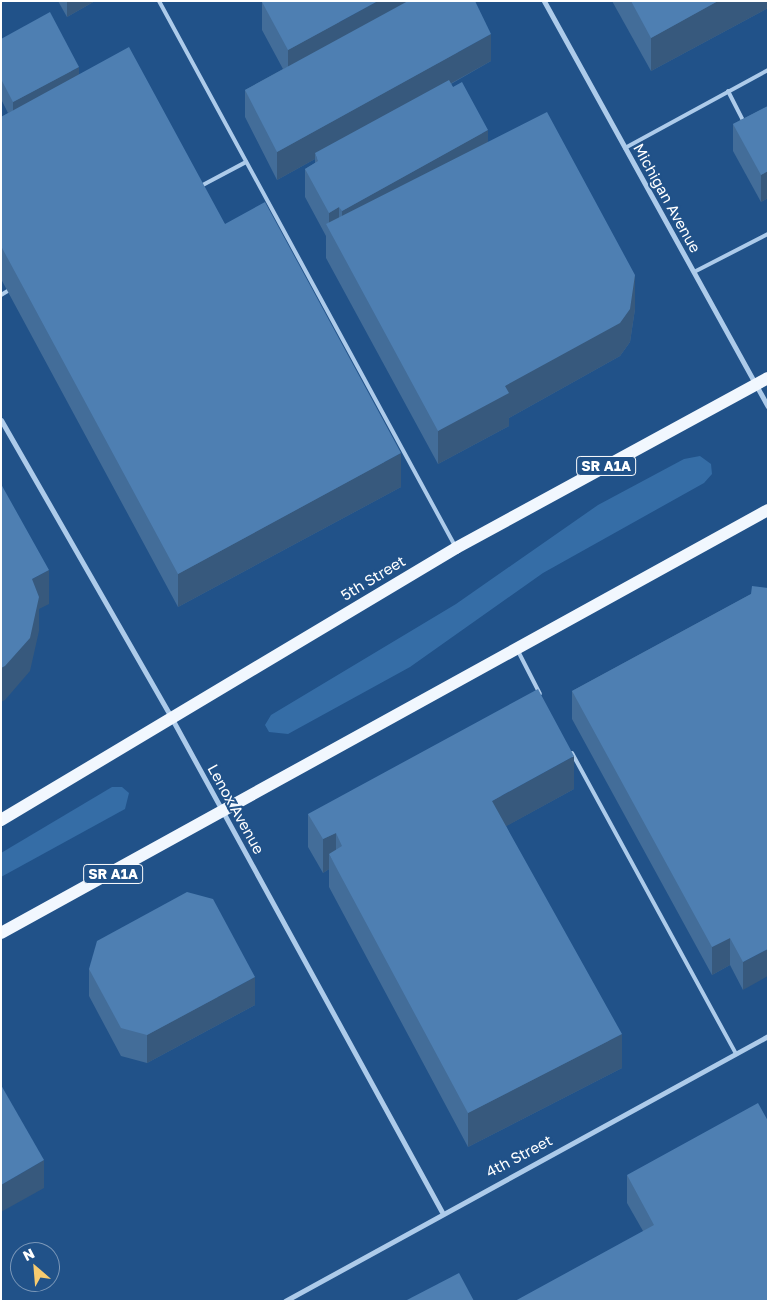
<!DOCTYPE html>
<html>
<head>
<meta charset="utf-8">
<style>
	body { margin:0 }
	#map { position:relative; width:769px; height:1302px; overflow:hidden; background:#215289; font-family:"Golos Text",sans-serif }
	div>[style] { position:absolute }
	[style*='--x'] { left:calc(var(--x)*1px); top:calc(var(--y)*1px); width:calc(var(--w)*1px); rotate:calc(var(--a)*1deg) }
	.green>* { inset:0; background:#356da6 }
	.service>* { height:4px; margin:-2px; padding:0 2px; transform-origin:2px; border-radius:2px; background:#adcbea }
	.minor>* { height:5px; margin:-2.5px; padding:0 2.5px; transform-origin:2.5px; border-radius:2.5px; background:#adcbea }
	.primary>* { height:12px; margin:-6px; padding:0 6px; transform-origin:6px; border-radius:6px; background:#f1f7fe }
	.wall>* { inset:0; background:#436d99 }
	.shaded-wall>* { inset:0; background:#37597d }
	.building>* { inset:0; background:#4e7fb2 }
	span { translate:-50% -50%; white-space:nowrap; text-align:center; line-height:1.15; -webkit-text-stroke:4px #215289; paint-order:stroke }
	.shield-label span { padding:1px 4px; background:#215289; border:1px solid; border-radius:4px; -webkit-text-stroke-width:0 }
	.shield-label { font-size:14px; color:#fff; font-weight:700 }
	.street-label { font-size:15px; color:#fff }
	.frame { position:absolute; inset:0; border:2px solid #fff; pointer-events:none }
	.north { position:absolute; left:10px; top:1242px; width:50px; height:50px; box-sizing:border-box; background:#215289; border:1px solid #7a97b8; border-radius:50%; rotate:333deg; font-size:14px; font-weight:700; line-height:20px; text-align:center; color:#fff }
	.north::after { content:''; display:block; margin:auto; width:18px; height:22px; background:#f7cb6f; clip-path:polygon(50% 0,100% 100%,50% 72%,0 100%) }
</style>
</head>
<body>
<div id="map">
	<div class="green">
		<i style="clip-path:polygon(700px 456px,711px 464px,712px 474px,704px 483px,543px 573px,410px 667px,288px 734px,269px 732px,265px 725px,271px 715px,456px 604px,598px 505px,684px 459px)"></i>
		<i style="clip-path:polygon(112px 787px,122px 787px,129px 793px,125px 809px,1px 877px,1px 853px)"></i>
	</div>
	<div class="service">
		<i style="--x:159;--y:1;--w:620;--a:61.49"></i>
		<i style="--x:728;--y:91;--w:35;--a:63"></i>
		<i style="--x:625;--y:148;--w:163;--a:-28.6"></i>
		<i style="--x:199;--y:187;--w:53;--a:-28"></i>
		<i style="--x:694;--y:272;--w:83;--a:-27.2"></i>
		<i style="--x:1;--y:295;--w:12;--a:-31"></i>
		<i style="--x:518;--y:651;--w:48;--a:62.9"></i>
		<i style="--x:572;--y:753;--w:343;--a:61.4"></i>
	</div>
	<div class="minor">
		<i style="--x:544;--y:1;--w:463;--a:61.1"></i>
		<i style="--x:1;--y:420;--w:342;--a:60.2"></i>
		<i style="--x:171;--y:717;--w:564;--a:61.3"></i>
		<i style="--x:285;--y:1301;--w:551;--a:-28.75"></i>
	</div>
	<div class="primary">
		<i style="--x:1;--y:820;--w:530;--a:-30.87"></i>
		<i style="--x:456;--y:548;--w:355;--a:-28.6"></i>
		<i style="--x:1;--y:933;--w:876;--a:-28.88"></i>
	</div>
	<div class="wall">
		<i style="clip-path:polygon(58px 1px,95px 1px,67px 17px)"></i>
		<i style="clip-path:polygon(612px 1px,768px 1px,768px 8px,651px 71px)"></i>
		<i style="clip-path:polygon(262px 2px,491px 61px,451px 84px,488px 142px,635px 309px,630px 342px,620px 356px,509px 418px,509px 426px,438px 464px,326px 258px,326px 236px,305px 197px,305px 169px,315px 163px,315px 159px,277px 180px,245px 117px,245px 90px,283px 69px,262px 30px)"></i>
		<i style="clip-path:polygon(1px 39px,79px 74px,225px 224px,401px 487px,178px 607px,1px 279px,1px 117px,8px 113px,1px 99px)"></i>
		<i style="clip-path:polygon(768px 106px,768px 198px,761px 202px,733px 151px,733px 124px)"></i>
		<i style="clip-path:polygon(751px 594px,743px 990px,730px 965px,712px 975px,572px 719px,572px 691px)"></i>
		<i style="clip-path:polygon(574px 789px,506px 826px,622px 1068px,468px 1147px,329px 887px,329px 869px,323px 873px,308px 847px,308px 814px)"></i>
		<i style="clip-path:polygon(89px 969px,255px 1005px,147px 1063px,121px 1056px,89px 996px)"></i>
		<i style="clip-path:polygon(627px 1175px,768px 1301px,643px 1231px,627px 1203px)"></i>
	</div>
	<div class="shaded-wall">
		<i style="clip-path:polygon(67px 1px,95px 1px,67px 17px)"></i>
		<i style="clip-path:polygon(378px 1px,429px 1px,288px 78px,288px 50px)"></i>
		<i style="clip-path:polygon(718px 1px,768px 1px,768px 8px,651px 71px,651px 38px)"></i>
		<i style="clip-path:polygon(491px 34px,491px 61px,317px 158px,315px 153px,315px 159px,277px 180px,277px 152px)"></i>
		<i style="clip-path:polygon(79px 67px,79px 87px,13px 122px,13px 102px)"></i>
		<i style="clip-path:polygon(488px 130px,488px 158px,342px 238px,342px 211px)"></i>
		<i style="clip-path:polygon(768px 171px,768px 198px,761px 202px,761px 175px)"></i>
		<i style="clip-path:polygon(339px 207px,339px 235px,329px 229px,329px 213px)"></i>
		<i style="clip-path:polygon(635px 275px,635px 309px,630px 342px,620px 356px,509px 418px,509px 426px,438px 464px,438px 431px,505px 386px)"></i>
		<i style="clip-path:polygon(401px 453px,401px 487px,178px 607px,178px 574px)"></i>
		<i style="clip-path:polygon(49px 570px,49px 604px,39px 609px,39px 631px,30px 671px,5px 700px,1px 702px,1px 668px,32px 579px)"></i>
		<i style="clip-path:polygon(574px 756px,574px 789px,492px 834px,492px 801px)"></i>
		<i style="clip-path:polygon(336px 833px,336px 866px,329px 854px,329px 869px,323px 873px,323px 839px)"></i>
		<i style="clip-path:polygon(730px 938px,730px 965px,712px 975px,712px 947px)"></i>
		<i style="clip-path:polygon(768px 949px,768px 976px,743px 990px,743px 962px)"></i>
		<i style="clip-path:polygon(255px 977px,255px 1005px,147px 1063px,147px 1035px)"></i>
		<i style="clip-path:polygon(622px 1034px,622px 1068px,468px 1147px,468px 1113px)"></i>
		<i style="clip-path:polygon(44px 1160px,44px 1188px,1px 1212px,1px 1185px)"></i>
	</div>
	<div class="building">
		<i style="clip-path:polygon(264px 1px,378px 1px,288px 50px,262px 2px)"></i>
		<i style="clip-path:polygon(408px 1px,475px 1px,491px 34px,277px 152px,245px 90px)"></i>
		<i style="clip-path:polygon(631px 1px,718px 1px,651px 38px)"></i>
		<i style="clip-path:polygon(50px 12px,79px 67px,13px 102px,1px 79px,1px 39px)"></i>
		<i style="clip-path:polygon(129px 47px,225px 224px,265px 202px,401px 453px,178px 574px,1px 246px,1px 117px)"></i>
		<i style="clip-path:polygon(449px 80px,453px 87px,462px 82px,488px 130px,342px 211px,339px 207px,329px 213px,305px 169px,318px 161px,315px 153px)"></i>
		<i style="clip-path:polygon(768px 106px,768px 171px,761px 175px,733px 124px)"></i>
		<i style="clip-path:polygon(547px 112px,635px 275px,630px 309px,620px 323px,505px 386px,509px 393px,438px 431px,326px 224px)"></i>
		<i style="clip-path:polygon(1px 484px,49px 570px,32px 579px,39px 597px,30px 638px,5px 666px,1px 668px)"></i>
		<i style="clip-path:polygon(752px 586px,768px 588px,768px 949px,743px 962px,730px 938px,712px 947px,572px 691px,751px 594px)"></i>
		<i style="clip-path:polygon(538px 689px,574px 756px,492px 801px,622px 1034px,468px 1113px,329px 854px,342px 846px,336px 833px,323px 839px,308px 814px)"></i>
		<i style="clip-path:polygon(187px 892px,213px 899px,255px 977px,147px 1035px,121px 1028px,89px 969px,97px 941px)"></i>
		<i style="clip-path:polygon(1px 1085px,44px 1160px,1px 1185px)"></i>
		<i style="clip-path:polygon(758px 1103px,768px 1121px,768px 1301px,515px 1301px,654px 1225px,627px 1175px)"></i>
		<i style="clip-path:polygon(459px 1273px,474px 1301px,405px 1301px)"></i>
	</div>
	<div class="shield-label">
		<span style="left:606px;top:466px">SR A1A</span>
		<span style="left:113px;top:874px">SR A1A</span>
	</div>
	<div class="street-label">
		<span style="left:667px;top:198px;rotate:61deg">Michigan Avenue</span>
		<span style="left:373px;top:578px;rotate:-31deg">5th Street</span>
		<span style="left:236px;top:809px;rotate:61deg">Lenox Avenue</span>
		<span style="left:519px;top:1156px;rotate:-28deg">4th Street</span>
	</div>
	<div class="frame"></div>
	<div class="north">N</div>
</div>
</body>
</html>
